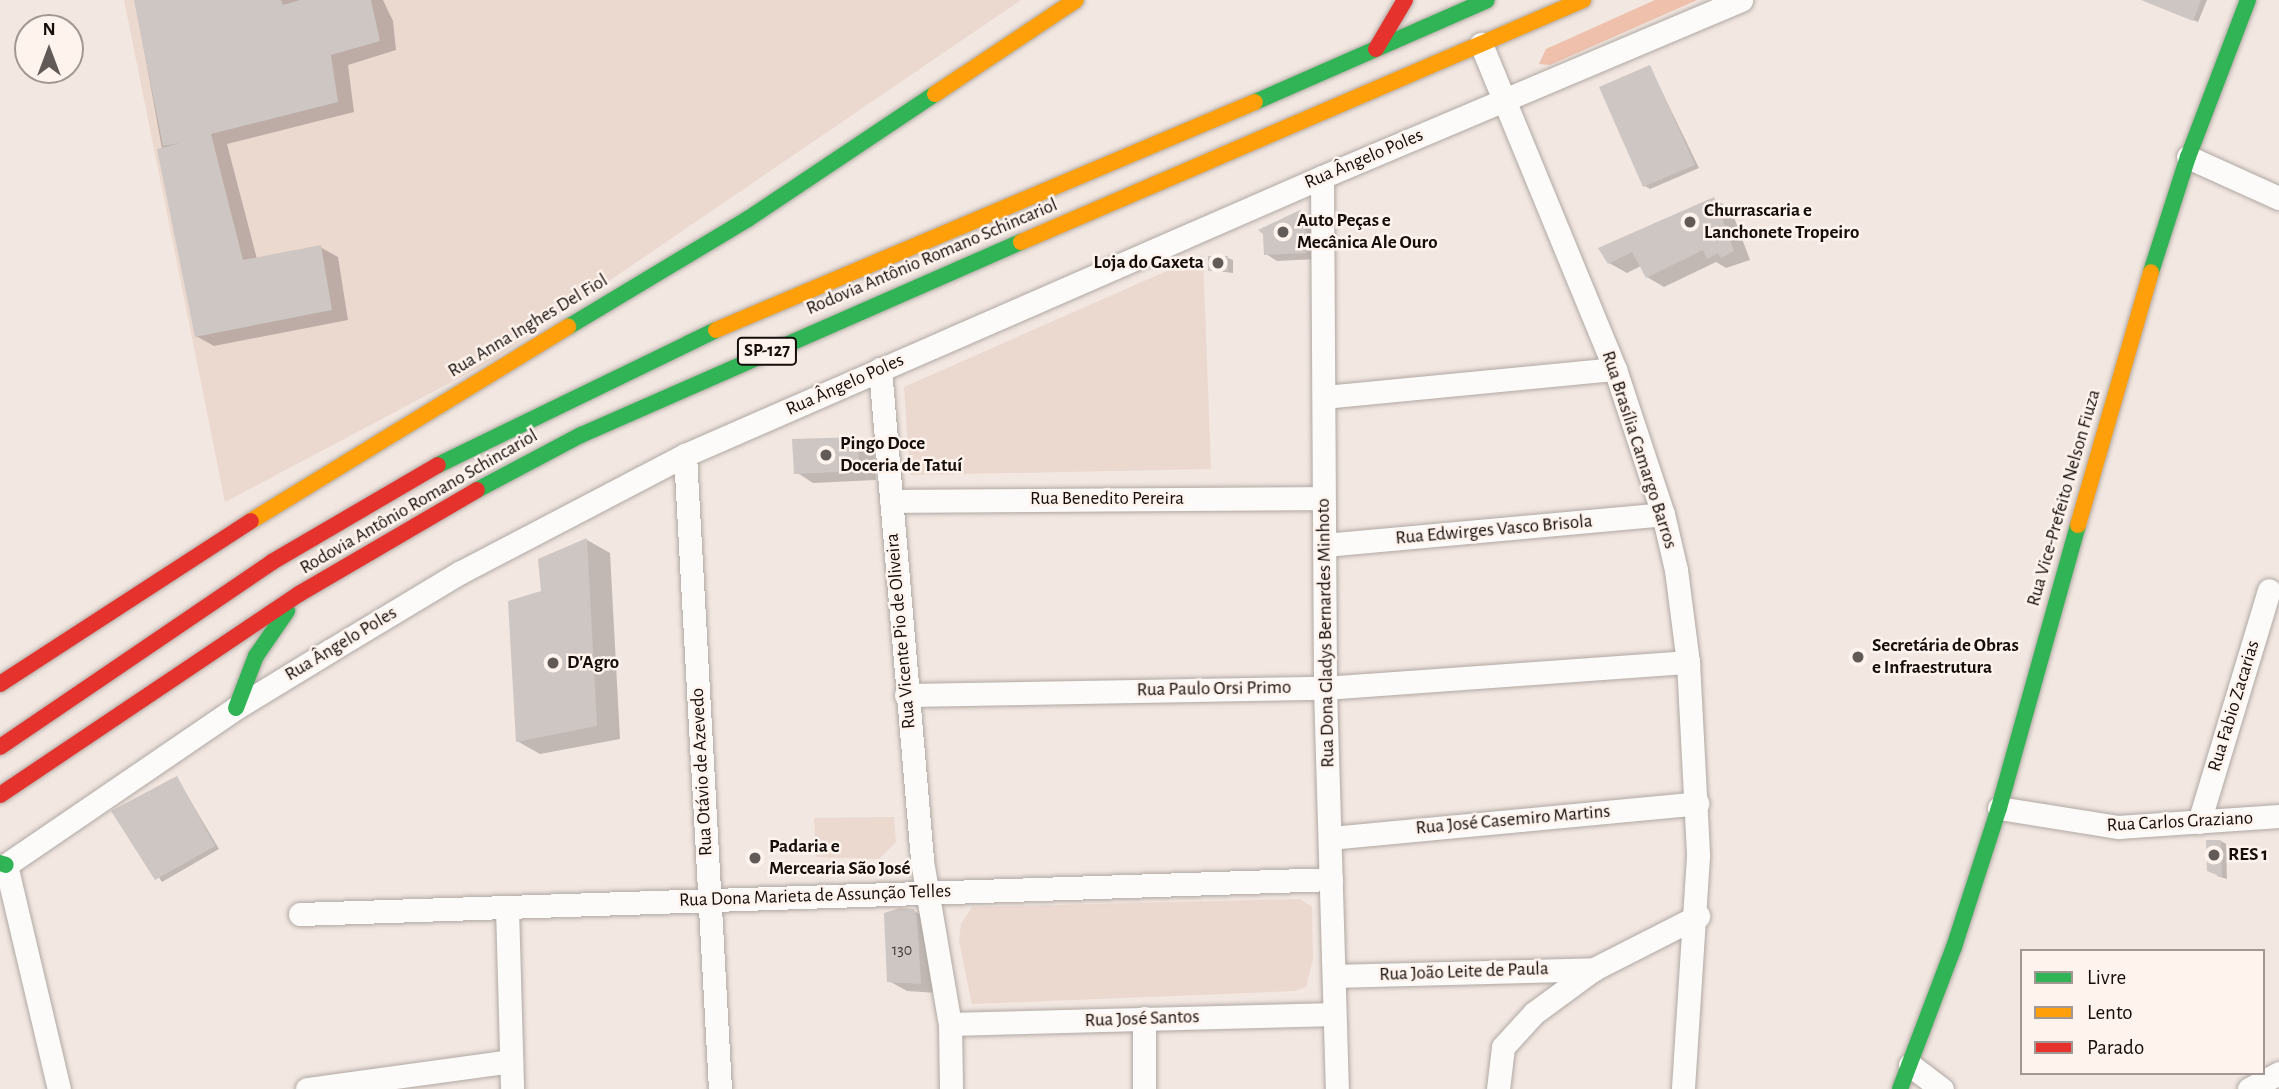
<!DOCTYPE html>
<html>
<head>
<meta charset="utf-8">
<style>
	body { margin:0 }
	#map { position:relative; width:2279px; height:1089px; overflow:hidden; background:#f2e7e1; font-family:"Alegreya Sans",sans-serif }
	div>[style] { position:absolute }
	[style*='--x'] { left:calc(var(--x)*1px); top:calc(var(--y)*1px); width:calc(var(--w)*1px); rotate:calc(var(--a)*1deg) }
	.built>* { inset:0; background:#ebd8cf }
	.green>* { inset:0; background:#efc0ab }
	.shadow>* { inset:0; background:#0003 }
	.building>* { inset:0; background:#cec6c2 }
	.roads { filter:drop-shadow(0 0 2px #b0a8a3) drop-shadow(0 0 2px #b0a8a3) }
	.street>* { height:23px; margin:-11.5px; padding:0 11.5px; transform-origin:11.5px; border-radius:11.5px; background:#fdfbfa }
	.fast>* { height:16px; margin:-8px; padding:0 8px; transform-origin:8px; border-radius:8px; background:#30b455 }
	.slow>* { height:16px; margin:-8px; padding:0 8px; transform-origin:8px; border-radius:8px; background:#ff9f0a }
	.jam>* { height:16px; margin:-8px; padding:0 8px; transform-origin:8px; border-radius:8px; background:#e5322d }
	.dots>* { width:19px; height:19px; translate:-50% -50%; box-sizing:border-box; border:4px solid #fff3ed; border-radius:50% }
	span { translate:-50% -50%; white-space:nowrap; text-align:center; line-height:1.15; -webkit-text-stroke:5px #fff3ed; paint-order:stroke }
	.number-label { font-size:16px; color:#433c39 }
	.number-label span { -webkit-text-stroke-width:0 }
	.shield-label span { padding:2px 5px; background:#fff3ed; border:2px solid; border-radius:5px; -webkit-text-stroke-width:0 }
	.shield-label { font-size:18px; color:#150e0b; font-weight:700 }
	.street-label { font-size:19px; color:#150e0b }
	.poi-label { font-size:19px; color:#150e0b; font-weight:700 }
	.left { translate:0 -50%; text-align:left }
	.right { translate:-100% -50%; text-align:right }
	.legend { position:absolute; left:2020px; top:949px; width:245px; height:126px; box-sizing:border-box; background:#fff3ed; border:2px solid #a19793; margin:0; padding:9px 12px; list-style:none; font-size:21px; color:#150e0b }
	.legend li { display:flex; align-items:center; gap:14px; height:35px }
	.legend b { width:35px; border:2px solid #a19793 }
	.north { position:absolute; left:14px; top:14px; width:70px; height:70px; box-sizing:border-box; background:#fff3ed; border:2px solid #a19793; border-radius:50%; rotate:0deg; font-size:19px; font-weight:700; line-height:28px; text-align:center; color:#150e0b }
	.north::after { content:''; display:block; margin:auto; width:24px; height:32px; background:#625a56; clip-path:polygon(50% 0,100% 100%,50% 72%,0 100%) }
</style>
</head>
<body>
<div id="map">
	<div class="built">
		<i style="clip-path:polygon(124px 0,1021px 0,493px 360px,225px 502px)"></i>
		<i style="clip-path:polygon(1203px 255px,1211px 469px,910px 475px,904px 387px)"></i>
		<i style="clip-path:polygon(894px 817px,896px 842px,879px 859px,816px 857px,814px 818px)"></i>
		<i style="clip-path:polygon(1300px 899px,1312px 907px,1313px 959px,1306px 987px,1295px 991px,972px 1004px,959px 941px,961px 924px,972px 907px)"></i>
	</div>
	<div class="green">
		<i style="clip-path:polygon(1655px 0,1697px 0,1550px 65px,1539px 64px,1546px 49px)"></i>
	</div>
	<div class="shadow">
		<i style="clip-path:polygon(135px 0,383px 0,393px 21px,396px 50px,348px 65px,354px 112px,227px 144px,257px 259px,320px 247px,338px 257px,348px 320px,214px 346px,196px 336px)"></i>
		<i style="clip-path:polygon(2144px 0,2207px 0,2198px 22px)"></i>
		<i style="clip-path:polygon(1650px 67px,1699px 168px,1650px 189px,1645px 186px)"></i>
		<i style="clip-path:polygon(1714px 199px,1731px 209px,1750px 260px,1726px 268px,1716px 262px,1664px 287px,1647px 277px,1641px 266px,1627px 273px,1609px 263px)"></i>
		<i style="clip-path:polygon(1300px 212px,1312px 219px,1316px 259px,1277px 261px,1266px 254px)"></i>
		<i style="clip-path:polygon(1228px 258px,1233px 260px,1233px 273px,1209px 270px)"></i>
		<i style="clip-path:polygon(857px 438px,874px 448px,876px 480px,813px 483px,796px 472px)"></i>
		<i style="clip-path:polygon(587px 540px,610px 553px,620px 739px,540px 754px,517px 741px,543px 593px)"></i>
		<i style="clip-path:polygon(177px 778px,219px 849px,162px 882px,114px 811px)"></i>
		<i style="clip-path:polygon(2221px 841px,2226px 844px,2227px 879px,2217px 876px)"></i>
		<i style="clip-path:polygon(914px 911px,931px 921px,938px 993px,907px 991px,889px 981px)"></i>
	</div>
	<div class="building">
		<i style="clip-path:polygon(134px 0,281px 0,283px 5px,300px 0,371px 0,380px 41px,331px 55px,338px 102px,211px 134px,243px 260px,321px 245px,332px 310px,195px 337px,157px 149px,180px 143px,163px 146px)"></i>
		<i style="clip-path:polygon(2141px 0,2201px 0,2193px 21px)"></i>
		<i style="clip-path:polygon(1650px 65px,1695px 165px,1643px 187px,1599px 87px)"></i>
		<i style="clip-path:polygon(1714px 197px,1734px 251px,1721px 258px,1718px 253px,1707px 259px,1703px 250px,1646px 278px,1632px 252px,1608px 264px,1598px 248px)"></i>
		<i style="clip-path:polygon(1300px 210px,1305px 216px,1306px 253px,1264px 255px,1263px 234px,1258px 230px)"></i>
		<i style="clip-path:polygon(1208px 256px,1228px 256px,1228px 271px,1208px 271px)"></i>
		<i style="clip-path:polygon(857px 437px,860px 471px,794px 474px,792px 439px)"></i>
		<i style="clip-path:polygon(587px 538px,597px 726px,516px 742px,508px 601px,541px 591px,538px 559px)"></i>
		<i style="clip-path:polygon(177px 776px,215px 846px,155px 880px,111px 811px)"></i>
		<i style="clip-path:polygon(2206px 840px,2221px 840px,2222px 877px,2207px 871px)"></i>
		<i style="clip-path:polygon(900px 908px,914px 909px,917px 917px,921px 984px,887px 982px,884px 913px)"></i>
	</div>
	<div class="roads">
		<div class="street">
			<i style="--x:1481;--y:44;--w:352;--a:67.6"></i>
			<i style="--x:1615;--y:369;--w:153;--a:71.7"></i>
			<i style="--x:1663;--y:514;--w:57;--a:76.9"></i>
			<i style="--x:1676;--y:570;--w:93;--a:82.6"></i>
			<i style="--x:1688;--y:662;--w:194;--a:87"></i>
			<i style="--x:1698;--y:856;--w:233;--a:93.7"></i>
			<i style="--x:2188;--y:157;--w:100;--a:24.3"></i>
			<i style="--x:1322;--y:177;--w:511;--a:89.66"></i>
			<i style="--x:1325;--y:688;--w:401;--a:88.3"></i>
			<i style="--x:880;--y:369;--w:494;--a:85.1"></i>
			<i style="--x:922;--y:861;--w:165;--a:80.3"></i>
			<i style="--x:950;--y:1024;--w:65;--a:89.1"></i>
			<i style="--x:1324;--y:397;--w:292;--a:-5.5"></i>
			<i style="--x:685;--y:455;--w:635;--a:86.84"></i>
			<i style="--x:891;--y:501;--w:432;--a:-0.4"></i>
			<i style="--x:1325;--y:545;--w:339;--a:-5.2"></i>
			<i style="--x:906;--y:695;--w:419;--a:-1"></i>
			<i style="--x:1325;--y:688;--w:364;--a:-4.1"></i>
			<i style="--x:1999;--y:808;--w:121;--a:9.1"></i>
			<i style="--x:2118;--y:827;--w:161;--a:-3.9"></i>
			<i style="--x:2199;--y:822;--w:242;--a:-73.2"></i>
			<i style="--x:1330;--y:838;--w:369;--a:-5.4"></i>
			<i style="--x:6;--y:865;--w:230;--a:76.7"></i>
			<i style="--x:0;--y:869;--w:286;--a:-34.3"></i>
			<i style="--x:236;--y:708;--w:111;--a:-31.4"></i>
			<i style="--x:331;--y:650;--w:152;--a:-31"></i>
			<i style="--x:461;--y:572;--w:253;--a:-27.6"></i>
			<i style="--x:685;--y:455;--w:695;--a:-23.58"></i>
			<i style="--x:1322;--y:177;--w:455;--a:-22.9"></i>
			<i style="--x:507;--y:907;--w:182;--a:88.4"></i>
			<i style="--x:300;--y:914;--w:1032;--a:-1.94"></i>
			<i style="--x:1334;--y:976;--w:260;--a:-1.5"></i>
			<i style="--x:950;--y:1024;--w:384;--a:-1.5"></i>
			<i style="--x:1910;--y:1065;--w:40;--a:37"></i>
			<i style="--x:307;--y:1089;--w:206;--a:-7.8"></i>
			<i style="--x:1144;--y:1089;--w:71;--a:-90"></i>
			<i style="--x:1498;--y:1089;--w:42;--a:-83.2"></i>
			<i style="--x:1503;--y:1047;--w:46;--a:-47.6"></i>
			<i style="--x:1534;--y:1013;--w:74;--a:-36.3"></i>
			<i style="--x:1594;--y:969;--w:117;--a:-27"></i>
			<i style="--x:2249;--y:1089;--w:34;--a:-28"></i>
		</div>
		<div class="fast">
			<i style="--x:1255;--y:102;--w:253;--a:-23.7"></i>
			<i style="--x:2151;--y:272;--w:121;--a:-72.2"></i>
			<i style="--x:2188;--y:157;--w:168;--a:-69.1"></i>
			<i style="--x:568;--y:327;--w:210;--a:-31"></i>
			<i style="--x:748;--y:219;--w:225;--a:-33.8"></i>
			<i style="--x:438;--y:465;--w:309;--a:-25.9"></i>
			<i style="--x:477;--y:490;--w:118;--a:-27.9"></i>
			<i style="--x:581;--y:435;--w:480;--a:-23.7"></i>
			<i style="--x:236;--y:708;--w:56;--a:-69"></i>
			<i style="--x:256;--y:656;--w:55;--a:-55.4"></i>
			<i style="--x:0;--y:863;--w:6;--a:18"></i>
			<i style="--x:1900;--y:1089;--w:152;--a:-69.2"></i>
			<i style="--x:1954;--y:947;--w:146;--a:-72.1"></i>
			<i style="--x:1999;--y:808;--w:294;--a:-74.4"></i>
		</div>
		<div class="slow">
			<i style="--x:935;--y:94;--w:169;--a:-33.7"></i>
			<i style="--x:1021;--y:242;--w:612;--a:-23.3"></i>
			<i style="--x:716;--y:330;--w:585;--a:-22.93"></i>
			<i style="--x:251;--y:521;--w:372;--a:-31.5"></i>
			<i style="--x:2078;--y:525;--w:263;--a:-73.9"></i>
		</div>
		<div class="jam">
			<i style="--x:1376;--y:49;--w:57;--a:-59.4"></i>
			<i style="--x:0;--y:684;--w:299;--a:-33"></i>
			<i style="--x:0;--y:747;--w:329;--a:-34.2"></i>
			<i style="--x:272;--y:562;--w:192;--a:-30.3"></i>
			<i style="--x:0;--y:795;--w:360;--a:-33.9"></i>
			<i style="--x:299;--y:594;--w:206;--a:-30.3"></i>
		</div>
	</div>
	<div class="dots">
		<i style="left:1690px;top:222px;background:#625a56"></i>
		<i style="left:1283px;top:232px;background:#625a56"></i>
		<i style="left:1218px;top:263px;background:#625a56"></i>
		<i style="left:826px;top:455px;background:#625a56"></i>
		<i style="left:1858px;top:657px;background:#625a56"></i>
		<i style="left:553px;top:663px;background:#625a56"></i>
		<i style="left:2214px;top:855px;background:#625a56"></i>
		<i style="left:755px;top:858px;background:#625a56"></i>
	</div>
	<div class="number-label">
		<span style="left:902px;top:950px">130</span>
	</div>
	<div class="shield-label">
		<span style="left:767px;top:351px">SP-127</span>
	</div>
	<div class="street-label">
		<span style="left:1364px;top:159px;rotate:-23deg">Rua Ângelo Poles</span>
		<span style="left:932px;top:257px;rotate:-23deg">Rodovia Antônio Romano Schincariol</span>
		<span style="left:528px;top:326px;rotate:-31deg">Rua Anna Inghes Del Fiol</span>
		<span style="left:845px;top:385px;rotate:-24deg">Rua Ângelo Poles</span>
		<span style="left:1639px;top:450px;rotate:72deg">Rua Brasília Camargo Barros</span>
		<span style="left:2064px;top:498px;rotate:-74deg">Rua Vice-Prefeito Nelson Fiuza</span>
		<span style="left:1107px;top:499px">Rua Benedito Pereira</span>
		<span style="left:419px;top:502px;rotate:-30deg">Rodovia Antônio Romano Schincariol</span>
		<span style="left:1494px;top:530px;rotate:-5deg">Rua Edwirges Vasco Brisola</span>
		<span style="left:901px;top:631px;rotate:-95deg">Rua Vicente Pio de Oliveira</span>
		<span style="left:1326px;top:633px;rotate:-91deg">Rua Dona Gladys Bernardes Minhoto</span>
		<span style="left:341px;top:644px;rotate:-31deg">Rua Ângelo Poles</span>
		<span style="left:1214px;top:689px;rotate:-1deg">Rua Paulo Orsi Primo</span>
		<span style="left:2234px;top:706px;rotate:-73deg">Rua Fabio Zacarias</span>
		<span style="left:702px;top:772px;rotate:-93deg">Rua Otávio de Azevedo</span>
		<span style="left:1513px;top:820px;rotate:-5deg">Rua José Casemiro Martins</span>
		<span style="left:2180px;top:822px;rotate:-3deg">Rua Carlos Graziano</span>
		<span style="left:815px;top:896px;rotate:-2deg">Rua Dona Marieta de Assunção Telles</span>
		<span style="left:1464px;top:972px;rotate:-2deg">Rua João Leite de Paula</span>
		<span style="left:1142px;top:1019px;rotate:-2deg">Rua José Santos</span>
	</div>
	<div class="poi-label">
		<span class="left" style="left:1704px;top:222px">Churrascaria e<br>Lanchonete Tropeiro</span>
		<span class="left" style="left:1297px;top:232px">Auto Peças e<br>Mecânica Ale Ouro</span>
		<span class="right" style="left:1204px;top:263px">Loja do Gaxeta</span>
		<span class="left" style="left:840px;top:455px">Pingo Doce<br>Doceria de Tatuí</span>
		<span class="left" style="left:1872px;top:657px">Secretária de Obras<br>e Infraestrutura</span>
		<span class="left" style="left:567px;top:663px">D'Agro</span>
		<span class="left" style="left:769px;top:858px">Padaria e<br>Mercearia São José</span>
		<span class="left" style="left:2228px;top:855px">RES 1</span>
	</div>
	<ul class="legend">
	<li><b style="height:9px;background:#30b455"></b>Livre</li>
	<li><b style="height:9px;background:#ff9f0a"></b>Lento</li>
	<li><b style="height:9px;background:#e5322d"></b>Parado</li>
	</ul>
	<div class="north">N</div>
</div>
</body>
</html>
